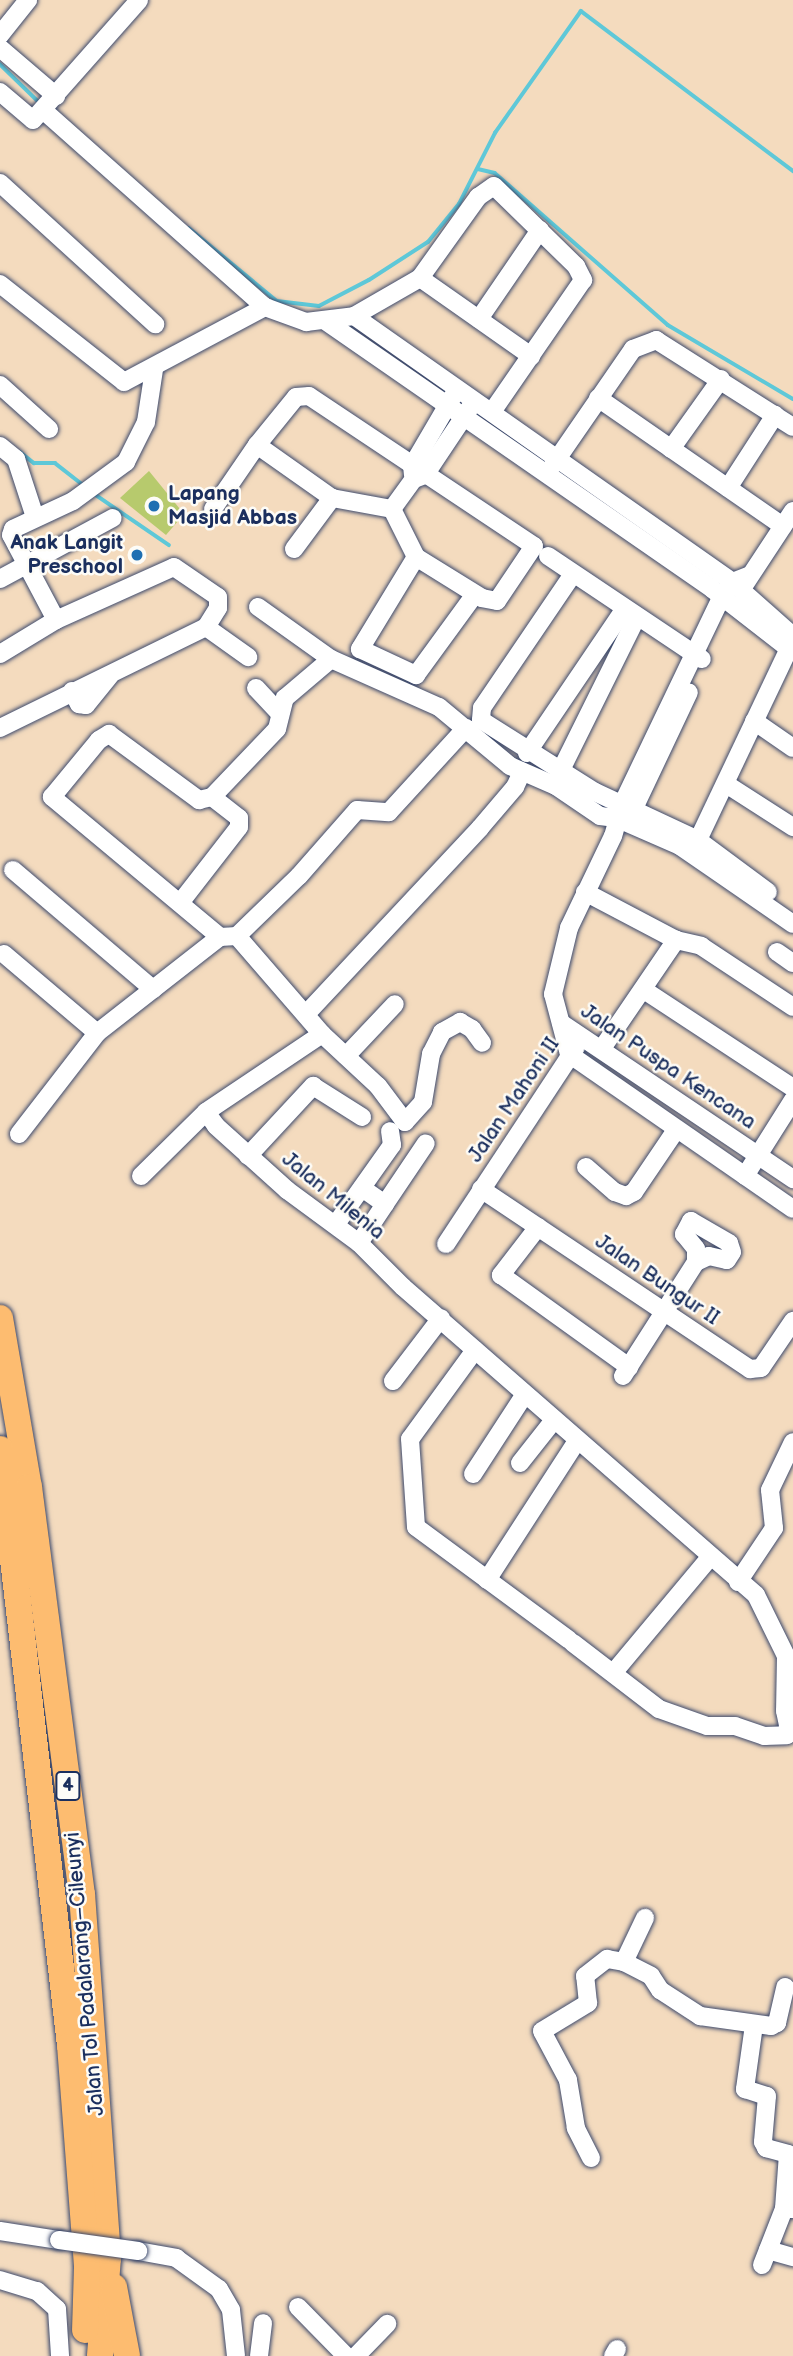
<!DOCTYPE html>
<html>
<head>
<meta charset="utf-8">
<style>
	body { margin:0 }
	#map { position:relative; width:793px; height:2356px; overflow:hidden; background:#f4dbbe; font-family:"Balsamiq Sans",sans-serif }
	div>[style] { position:absolute }
	[style*='--x'] { left:calc(var(--x)*1px); top:calc(var(--y)*1px); width:calc(var(--w)*1px); rotate:calc(var(--a)*1deg) }
	.green>* { inset:0; background:#b7ca6d }
	.stream>* { height:3.5px; margin:-1.75px; padding:0 1.75px; transform-origin:1.75px; border-radius:1.75px; background:#5ec8d8 }
	.roads { filter:drop-shadow(0 0 2px #3c496c) drop-shadow(0 0 2px #3c496c) }
	.minor>* { height:18px; margin:-9px; padding:0 9px; transform-origin:9px; border-radius:9px; background:#fff }
	.highway>* { height:26px; margin:-13px; padding:0 13px; transform-origin:13px; border-radius:13px; background:#fdbc70 }
	.bridges { filter:drop-shadow(0 0 2px #3c496c) drop-shadow(0 0 2px #3c496c) }
	.minor-bridge>* { height:18px; margin:-9px; padding:0 9px; transform-origin:9px; border-radius:9px; background:#fff }
	.dots>* { width:19px; height:19px; translate:-50% -50%; box-sizing:border-box; border:4px solid #fdfcf7; border-radius:50% }
	span { translate:-50% -50%; white-space:nowrap; text-align:center; line-height:1.15; -webkit-text-stroke:5px #fdfcf7; paint-order:stroke }
	.shield-label span { padding:2px 5px; background:#fdfcf7; border:2px solid; border-radius:5px; -webkit-text-stroke-width:0 }
	.shield-label { font-size:19px; color:#1b2f5e; font-weight:700 }
	.poi-label { font-size:21px; color:#1b2f5e; font-weight:700 }
	.left { translate:0 -50%; text-align:left }
	.right { translate:-100% -50%; text-align:right }
	.street-label { font-size:21px; color:#1b2f5e }
</style>
</head>
<body>
<div id="map">
	<div class="green">
		<i style="clip-path:polygon(149px 471px,184px 514px,166px 535px,120px 498px)"></i>
	</div>
	<div class="stream">
		<i style="--x:0;--y:64;--w:57;--a:44.3"></i>
		<i style="--x:478;--y:169;--w:17;--a:13"></i>
		<i style="--x:495;--y:173;--w:230;--a:41.3"></i>
		<i style="--x:668;--y:325;--w:145;--a:30.6"></i>
		<i style="--x:189;--y:228;--w:114;--a:39.7"></i>
		<i style="--x:277;--y:301;--w:42;--a:6.8"></i>
		<i style="--x:319;--y:306;--w:56;--a:-27.5"></i>
		<i style="--x:369;--y:280;--w:70;--a:-32.8"></i>
		<i style="--x:428;--y:242;--w:49;--a:-50.8"></i>
		<i style="--x:459;--y:204;--w:80;--a:-63.1"></i>
		<i style="--x:495;--y:133;--w:149;--a:-54.8"></i>
		<i style="--x:581;--y:11;--w:266;--a:37"></i>
		<i style="--x:20;--y:452;--w:18;--a:38"></i>
		<i style="--x:34;--y:463;--w:21;--a:0"></i>
		<i style="--x:55;--y:463;--w:37;--a:38"></i>
		<i style="--x:93;--y:493;--w:92;--a:34.4"></i>
	</div>
	<div class="roads">
		<div class="minor">
			<i style="--x:0;--y:35;--w:45;--a:-51.3"></i>
			<i style="--x:0;--y:48;--w:74;--a:40.6"></i>
			<i style="--x:0;--y:92;--w:43;--a:40.3"></i>
			<i style="--x:33;--y:120;--w:160;--a:-48.5"></i>
			<i style="--x:43;--y:110;--w:297;--a:41.6"></i>
			<i style="--x:265;--y:307;--w:44;--a:20.1"></i>
			<i style="--x:306;--y:322;--w:48;--a:-7.1"></i>
			<i style="--x:354;--y:316;--w:76;--a:-29.9"></i>
			<i style="--x:420;--y:278;--w:100;--a:-54.4"></i>
			<i style="--x:478;--y:197;--w:19;--a:-35"></i>
			<i style="--x:494;--y:186;--w:115;--a:44.3"></i>
			<i style="--x:576;--y:266;--w:16;--a:63"></i>
			<i style="--x:583;--y:280;--w:160;--a:124.6"></i>
			<i style="--x:0;--y:183;--w:210;--a:42.3"></i>
			<i style="--x:420;--y:278;--w:136;--a:35.1"></i>
			<i style="--x:0;--y:284;--w:158;--a:38.3"></i>
			<i style="--x:124;--y:382;--w:160;--a:-28"></i>
			<i style="--x:354;--y:316;--w:462;--a:35.1"></i>
			<i style="--x:732;--y:582;--w:81;--a:41.5"></i>
			<i style="--x:479;--y:319;--w:108;--a:-55.6"></i>
			<i style="--x:327;--y:322;--w:469;--a:34.7"></i>
			<i style="--x:712;--y:589;--w:103;--a:37.9"></i>
			<i style="--x:0;--y:385;--w:66;--a:41.9"></i>
			<i style="--x:598;--y:398;--w:225;--a:34.7"></i>
			<i style="--x:0;--y:446;--w:21;--a:39"></i>
			<i style="--x:16;--y:459;--w:61;--a:71.9"></i>
			<i style="--x:671;--y:449;--w:86;--a:-54.5"></i>
			<i style="--x:553;--y:465;--w:141;--a:-55.4"></i>
			<i style="--x:633;--y:349;--w:25;--a:-21"></i>
			<i style="--x:656;--y:340;--w:162;--a:32.4"></i>
			<i style="--x:413;--y:475;--w:9;--a:-96"></i>
			<i style="--x:412;--y:466;--w:81;--a:-59.6"></i>
			<i style="--x:728;--y:488;--w:87;--a:-57.2"></i>
			<i style="--x:213;--y:509;--w:78;--a:-55.5"></i>
			<i style="--x:392;--y:509;--w:61;--a:-169.6"></i>
			<i style="--x:332;--y:498;--w:92;--a:-144.8"></i>
			<i style="--x:257;--y:445;--w:62;--a:-50.9"></i>
			<i style="--x:296;--y:397;--w:13;--a:-4"></i>
			<i style="--x:309;--y:396;--w:270;--a:33.7"></i>
			<i style="--x:534;--y:546;--w:66;--a:123.9"></i>
			<i style="--x:497;--y:601;--w:15;--a:-169"></i>
			<i style="--x:482;--y:598;--w:78;--a:-148.2"></i>
			<i style="--x:392;--y:509;--w:54;--a:63.4"></i>
			<i style="--x:416;--y:557;--w:108;--a:121.3"></i>
			<i style="--x:360;--y:649;--w:62;--a:24.9"></i>
			<i style="--x:416;--y:675;--w:100;--a:-53.9"></i>
			<i style="--x:392;--y:509;--w:37;--a:-54"></i>
			<i style="--x:414;--y:479;--w:12;--a:-20"></i>
			<i style="--x:425;--y:475;--w:83;--a:-56.3"></i>
			<i style="--x:294;--y:549;--w:64;--a:-53.3"></i>
			<i style="--x:548;--y:556;--w:185;--a:33.8"></i>
			<i style="--x:573;--y:574;--w:162;--a:124.2"></i>
			<i style="--x:482;--y:708;--w:12;--a:95"></i>
			<i style="--x:481;--y:720;--w:135;--a:32.3"></i>
			<i style="--x:595;--y:792;--w:114;--a:25"></i>
			<i style="--x:698;--y:840;--w:87;--a:36.6"></i>
			<i style="--x:748;--y:576;--w:17;--a:159"></i>
			<i style="--x:732;--y:582;--w:17;--a:126"></i>
			<i style="--x:722;--y:596;--w:232;--a:115.6"></i>
			<i style="--x:622;--y:805;--w:32;--a:106"></i>
			<i style="--x:613;--y:836;--w:102;--a:115.6"></i>
			<i style="--x:569;--y:928;--w:68;--a:103.6"></i>
			<i style="--x:553;--y:994;--w:62;--a:75.1"></i>
			<i style="--x:569;--y:1054;--w:272;--a:34.7"></i>
			<i style="--x:0;--y:579;--w:128;--a:-28.4"></i>
			<i style="--x:743;--y:587;--w:91;--a:-56.7"></i>
			<i style="--x:258;--y:607;--w:90;--a:35.5"></i>
			<i style="--x:331;--y:659;--w:118;--a:24"></i>
			<i style="--x:439;--y:707;--w:92;--a:39.7"></i>
			<i style="--x:510;--y:766;--w:50;--a:23.5"></i>
			<i style="--x:556;--y:786;--w:53;--a:34.3"></i>
			<i style="--x:600;--y:816;--w:16;--a:7"></i>
			<i style="--x:616;--y:818;--w:70;--a:23.6"></i>
			<i style="--x:680;--y:846;--w:137;--a:34.6"></i>
			<i style="--x:56;--y:620;--w:129;--a:-24.2"></i>
			<i style="--x:174;--y:567;--w:53;--a:34.3"></i>
			<i style="--x:218;--y:597;--w:11;--a:90"></i>
			<i style="--x:218;--y:608;--w:22;--a:122"></i>
			<i style="--x:0;--y:654;--w:66;--a:-31.3"></i>
			<i style="--x:56;--y:620;--w:96;--a:-117.9"></i>
			<i style="--x:11;--y:535;--w:6;--a:-72"></i>
			<i style="--x:13;--y:529;--w:66;--a:-25"></i>
			<i style="--x:73;--y:501;--w:66;--a:-36.3"></i>
			<i style="--x:126;--y:462;--w:45;--a:-63.4"></i>
			<i style="--x:146;--y:422;--w:53;--a:-81.3"></i>
			<i style="--x:256;--y:688;--w:34;--a:47"></i>
			<i style="--x:72;--y:691;--w:15;--a:62"></i>
			<i style="--x:79;--y:704;--w:7;--a:8"></i>
			<i style="--x:86;--y:705;--w:38;--a:-51"></i>
			<i style="--x:754;--y:721;--w:47;--a:34.7"></i>
			<i style="--x:0;--y:728;--w:229;--a:-26.1"></i>
			<i style="--x:206;--y:627;--w:52;--a:35.5"></i>
			<i style="--x:527;--y:753;--w:173;--a:-55.9"></i>
			<i style="--x:560;--y:772;--w:171;--a:-63.6"></i>
			<i style="--x:726;--y:784;--w:80;--a:32.7"></i>
			<i style="--x:629;--y:819;--w:140;--a:-64.7"></i>
			<i style="--x:698;--y:840;--w:221;--a:-64.6"></i>
			<i style="--x:13;--y:870;--w:184;--a:40.4"></i>
			<i style="--x:585;--y:892;--w:103;--a:27.8"></i>
			<i style="--x:180;--y:903;--w:96;--a:-52.2"></i>
			<i style="--x:239;--y:827;--w:9;--a:-90"></i>
			<i style="--x:239;--y:818;--w:34;--a:-142"></i>
			<i style="--x:237;--y:936;--w:86;--a:-44.1"></i>
			<i style="--x:299;--y:876;--w:88;--a:-48.7"></i>
			<i style="--x:357;--y:810;--w:32;--a:4"></i>
			<i style="--x:389;--y:812;--w:114;--a:-47.5"></i>
			<i style="--x:220;--y:937;--w:219;--a:-140.2"></i>
			<i style="--x:52;--y:797;--w:74;--a:-50.5"></i>
			<i style="--x:99;--y:740;--w:12;--a:-31"></i>
			<i style="--x:109;--y:734;--w:112;--a:36.3"></i>
			<i style="--x:199;--y:800;--w:13;--a:-13"></i>
			<i style="--x:212;--y:797;--w:94;--a:-46.3"></i>
			<i style="--x:277;--y:729;--w:32;--a:-76"></i>
			<i style="--x:285;--y:698;--w:60;--a:-40.3"></i>
			<i style="--x:777;--y:952;--w:19;--a:35"></i>
			<i style="--x:4;--y:954;--w:122;--a:40.3"></i>
			<i style="--x:644;--y:990;--w:178;--a:33.3"></i>
			<i style="--x:308;--y:1012;--w:252;--a:-46.9"></i>
			<i style="--x:480;--y:828;--w:54;--a:-49.5"></i>
			<i style="--x:515;--y:787;--w:17;--a:-65"></i>
			<i style="--x:561;--y:1023;--w:280;--a:33.9"></i>
			<i style="--x:322;--y:1034;--w:76;--a:42.9"></i>
			<i style="--x:378;--y:1086;--w:45;--a:53.1"></i>
			<i style="--x:405;--y:1122;--w:27;--a:-48"></i>
			<i style="--x:423;--y:1102;--w:49;--a:-80.5"></i>
			<i style="--x:431;--y:1054;--w:25;--a:-63"></i>
			<i style="--x:442;--y:1032;--w:21;--a:-29"></i>
			<i style="--x:460;--y:1022;--w:14;--a:30"></i>
			<i style="--x:472;--y:1029;--w:17;--a:54"></i>
			<i style="--x:603;--y:1047;--w:130;--a:-55.7"></i>
			<i style="--x:676;--y:940;--w:26;--a:13"></i>
			<i style="--x:701;--y:946;--w:110;--a:33.5"></i>
			<i style="--x:346;--y:1056;--w:71;--a:-46.7"></i>
			<i style="--x:19;--y:1134;--w:128;--a:-52.3"></i>
			<i style="--x:97;--y:1033;--w:156;--a:-38"></i>
			<i style="--x:220;--y:937;--w:17;--a:-3"></i>
			<i style="--x:237;--y:936;--w:130;--a:49.1"></i>
			<i style="--x:322;--y:1034;--w:140;--a:146.1"></i>
			<i style="--x:206;--y:1112;--w:17;--a:54"></i>
			<i style="--x:216;--y:1126;--w:96;--a:42"></i>
			<i style="--x:287;--y:1190;--w:89;--a:36.4"></i>
			<i style="--x:359;--y:1243;--w:62;--a:45"></i>
			<i style="--x:403;--y:1287;--w:468;--a:41.1"></i>
			<i style="--x:756;--y:1595;--w:68;--a:63.8"></i>
			<i style="--x:786;--y:1656;--w:55;--a:91"></i>
			<i style="--x:785;--y:1711;--w:14;--a:78"></i>
			<i style="--x:788;--y:1725;--w:5;--a:22"></i>
			<i style="--x:248;--y:1156;--w:96;--a:-47.1"></i>
			<i style="--x:313;--y:1086;--w:58;--a:32.3"></i>
			<i style="--x:586;--y:1167;--w:38;--a:41"></i>
			<i style="--x:615;--y:1192;--w:12;--a:20"></i>
			<i style="--x:626;--y:1196;--w:9;--a:-27"></i>
			<i style="--x:634;--y:1192;--w:75;--a:-55.9"></i>
			<i style="--x:141;--y:1176;--w:91;--a:-44.6"></i>
			<i style="--x:745;--y:1176;--w:90;--a:-57.7"></i>
			<i style="--x:362;--y:1188;--w:28;--a:35"></i>
			<i style="--x:385;--y:1204;--w:73;--a:-56.1"></i>
			<i style="--x:481;--y:1189;--w:324;--a:33.8"></i>
			<i style="--x:750;--y:1369;--w:11;--a:-5"></i>
			<i style="--x:761;--y:1368;--w:57;--a:-55.8"></i>
			<i style="--x:336;--y:1224;--w:97;--a:-54.7"></i>
			<i style="--x:392;--y:1145;--w:14;--a:-98"></i>
			<i style="--x:538;--y:1227;--w:61;--a:127.6"></i>
			<i style="--x:501;--y:1275;--w:158;--a:35.7"></i>
			<i style="--x:359;--y:1243;--w:47;--a:-56.3"></i>
			<i style="--x:446;--y:1244;--w:236;--a:-56.6"></i>
			<i style="--x:475;--y:1350;--w:110;--a:126.1"></i>
			<i style="--x:410;--y:1439;--w:88;--a:86.1"></i>
			<i style="--x:416;--y:1527;--w:190;--a:36.4"></i>
			<i style="--x:623;--y:1376;--w:135;--a:-57.4"></i>
			<i style="--x:696;--y:1262;--w:14;--a:-25"></i>
			<i style="--x:709;--y:1256;--w:18;--a:13"></i>
			<i style="--x:727;--y:1260;--w:9;--a:-58"></i>
			<i style="--x:732;--y:1252;--w:9;--a:-108"></i>
			<i style="--x:729;--y:1243;--w:44;--a:-149.9"></i>
			<i style="--x:691;--y:1221;--w:15;--a:118"></i>
			<i style="--x:684;--y:1234;--w:19;--a:51"></i>
			<i style="--x:696;--y:1249;--w:13;--a:90"></i>
			<i style="--x:393;--y:1381;--w:79;--a:-52.7"></i>
			<i style="--x:520;--y:1463;--w:55;--a:-51.7"></i>
			<i style="--x:473;--y:1474;--w:95;--a:-57"></i>
			<i style="--x:487;--y:1580;--w:166;--a:-57.1"></i>
			<i style="--x:738;--y:1582;--w:65;--a:-56.3"></i>
			<i style="--x:774;--y:1528;--w:38;--a:-96"></i>
			<i style="--x:770;--y:1490;--w:53;--a:-64.4"></i>
			<i style="--x:573;--y:1643;--w:108;--a:37.5"></i>
			<i style="--x:659;--y:1709;--w:51;--a:19.5"></i>
			<i style="--x:707;--y:1726;--w:28;--a:0"></i>
			<i style="--x:735;--y:1726;--w:31;--a:19"></i>
			<i style="--x:764;--y:1736;--w:23;--a:-2"></i>
			<i style="--x:787;--y:1735;--w:10;--a:-84"></i>
			<i style="--x:614;--y:1672;--w:150;--a:-50.1"></i>
			<i style="--x:624;--y:1962;--w:49;--a:-64.5"></i>
			<i style="--x:754;--y:2025;--w:65;--a:98"></i>
			<i style="--x:745;--y:2089;--w:23;--a:18"></i>
			<i style="--x:767;--y:2096;--w:46;--a:95"></i>
			<i style="--x:763;--y:2142;--w:7;--a:63"></i>
			<i style="--x:766;--y:2148;--w:23;--a:15"></i>
			<i style="--x:788;--y:2154;--w:55;--a:94.2"></i>
			<i style="--x:784;--y:2209;--w:9;--a:0"></i>
			<i style="--x:591;--y:2158;--w:34;--a:-117"></i>
			<i style="--x:576;--y:2128;--w:49;--a:-99.5"></i>
			<i style="--x:568;--y:2080;--w:55;--a:-118"></i>
			<i style="--x:542;--y:2031;--w:54;--a:-31.3"></i>
			<i style="--x:588;--y:2003;--w:27;--a:-96"></i>
			<i style="--x:585;--y:1976;--w:28;--a:-38"></i>
			<i style="--x:607;--y:1959;--w:17;--a:10"></i>
			<i style="--x:624;--y:1962;--w:30;--a:27"></i>
			<i style="--x:651;--y:1976;--w:17;--a:57"></i>
			<i style="--x:660;--y:1990;--w:48;--a:33"></i>
			<i style="--x:700;--y:2016;--w:72;--a:8"></i>
			<i style="--x:771;--y:2026;--w:7;--a:-27"></i>
			<i style="--x:777;--y:2023;--w:37;--a:-77"></i>
			<i style="--x:0;--y:2231;--w:60;--a:8.7"></i>
			<i style="--x:768;--y:2250;--w:26;--a:16"></i>
			<i style="--x:138;--y:2251;--w:39;--a:10"></i>
			<i style="--x:176;--y:2258;--w:53;--a:35.8"></i>
			<i style="--x:219;--y:2289;--w:24;--a:60"></i>
			<i style="--x:231;--y:2310;--w:46;--a:83.8"></i>
			<i style="--x:762;--y:2265;--w:60;--a:-68.6"></i>
			<i style="--x:0;--y:2280;--w:39;--a:17"></i>
			<i style="--x:37;--y:2291;--w:27;--a:42"></i>
			<i style="--x:57;--y:2309;--w:47;--a:86.3"></i>
			<i style="--x:298;--y:2307;--w:69;--a:45.6"></i>
			<i style="--x:259;--y:2356;--w:33;--a:-83"></i>
			<i style="--x:356;--y:2356;--w:45;--a:-45.9"></i>
			<i style="--x:613;--y:2356;--w:8;--a:-60"></i>
		</div>
		<div class="highway">
			<i style="--x:0;--y:1318;--w:171;--a:80.3"></i>
			<i style="--x:29;--y:1487;--w:410;--a:82.6"></i>
			<i style="--x:82;--y:1894;--w:365;--a:85.9"></i>
			<i style="--x:108;--y:2258;--w:98;--a:94.7"></i>
			<i style="--x:0;--y:1449;--w:600;--a:83.3"></i>
			<i style="--x:70;--y:2045;--w:224;--a:85.6"></i>
			<i style="--x:87;--y:2268;--w:62;--a:91.8"></i>
			<i style="--x:114;--y:2287;--w:70;--a:79.3"></i>
		</div>
	</div>
	<div class="bridges">
		<div class="minor-bridge">
			<i style="--x:59;--y:2240;--w:80;--a:7.9"></i>
		</div>
	</div>
	<div class="dots">
		<i style="left:154px;top:506px;background:#1f6fb2"></i>
		<i style="left:137px;top:555px;background:#1f6fb2"></i>
	</div>
	<div class="shield-label">
		<span style="left:68px;top:1786px">4</span>
	</div>
	<div class="poi-label">
		<span class="left" style="left:168px;top:506px">Lapang<br>Masjid Abbas</span>
		<span class="right" style="left:123px;top:555px">Anak Langit<br>Preschool</span>
	</div>
	<div class="street-label">
		<span style="left:668px;top:1067px;rotate:34deg">Jalan Puspa Kencana</span>
		<span style="left:514px;top:1100px;rotate:-56deg">Jalan Mahoni II</span>
		<span style="left:333px;top:1196px;rotate:39deg">Jalan Milenia</span>
		<span style="left:657px;top:1280px;rotate:34deg">Jalan Bungur II</span>
		<span style="left:85px;top:1974px;rotate:-95deg">Jalan Tol Padalarang–Cileunyi</span>
	</div>
</div>
</body>
</html>
